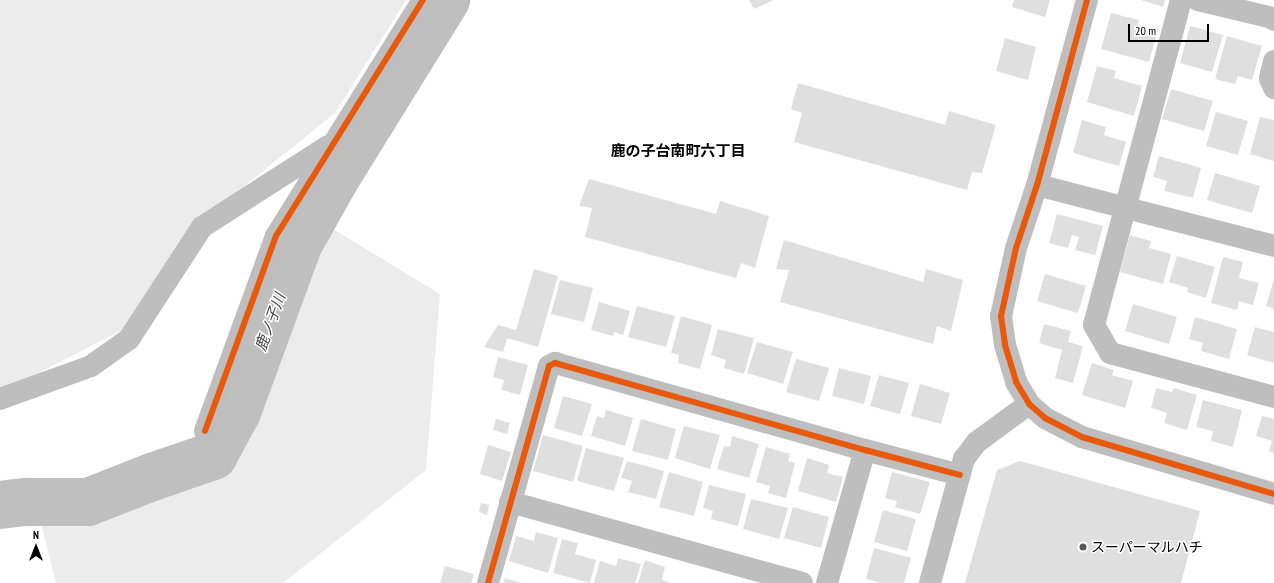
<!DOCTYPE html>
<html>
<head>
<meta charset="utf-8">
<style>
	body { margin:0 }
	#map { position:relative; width:1274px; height:583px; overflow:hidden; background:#fff; font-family:"PT Sans Narrow","Noto Sans JP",sans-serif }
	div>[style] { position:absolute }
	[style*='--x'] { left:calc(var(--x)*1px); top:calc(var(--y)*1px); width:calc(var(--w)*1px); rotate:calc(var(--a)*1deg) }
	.green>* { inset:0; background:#ececec }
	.river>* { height:48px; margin:-24px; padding:0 24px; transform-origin:24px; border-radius:24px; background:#bfbfbf }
	.building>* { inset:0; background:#dfdfdf }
	.minor>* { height:22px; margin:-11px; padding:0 11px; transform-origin:11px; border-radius:11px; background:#bebebe }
	.cycleway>* { height:6px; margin:-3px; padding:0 3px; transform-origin:3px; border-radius:3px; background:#e8590c }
	.dots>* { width:11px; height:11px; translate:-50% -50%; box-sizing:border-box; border:2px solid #fff; border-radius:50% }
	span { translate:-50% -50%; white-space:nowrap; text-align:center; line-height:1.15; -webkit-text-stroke:3px #fff; paint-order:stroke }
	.poi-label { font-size:14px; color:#000 }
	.left { translate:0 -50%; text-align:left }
	.neighbourhood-label { font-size:15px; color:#000; font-weight:700 }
	.water-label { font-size:15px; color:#444; font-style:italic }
	.north { position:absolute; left:16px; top:527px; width:40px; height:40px; -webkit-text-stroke:3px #fff; paint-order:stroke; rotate:0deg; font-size:11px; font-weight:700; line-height:16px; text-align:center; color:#000 }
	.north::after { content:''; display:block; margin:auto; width:14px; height:18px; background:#000; clip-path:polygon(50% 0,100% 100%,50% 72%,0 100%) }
	.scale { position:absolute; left:1128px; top:24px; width:81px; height:18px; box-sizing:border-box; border:2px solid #000; border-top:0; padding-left:5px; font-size:12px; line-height:14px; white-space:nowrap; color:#000; -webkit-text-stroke:3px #fff; paint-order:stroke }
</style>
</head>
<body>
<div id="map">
	<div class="green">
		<i style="clip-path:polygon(0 0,406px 0,335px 113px,185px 234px,124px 329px,0 393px)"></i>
		<i style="clip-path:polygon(333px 229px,440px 294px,426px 470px,283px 583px,56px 583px,36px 503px,228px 441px)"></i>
	</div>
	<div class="river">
		<i style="--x:0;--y:505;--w:26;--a:-7"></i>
		<i style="--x:26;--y:502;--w:62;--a:0"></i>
		<i style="--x:88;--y:502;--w:69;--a:-21.3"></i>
		<i style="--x:152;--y:477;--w:65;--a:-19"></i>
		<i style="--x:213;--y:456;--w:50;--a:-61.4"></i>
		<i style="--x:237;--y:412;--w:178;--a:-69.9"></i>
		<i style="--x:298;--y:245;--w:76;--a:-60.7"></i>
		<i style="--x:335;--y:179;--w:211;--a:-58.2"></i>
	</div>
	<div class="building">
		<i style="clip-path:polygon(749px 0,774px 0,754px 9px)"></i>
		<i style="clip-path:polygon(1014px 0,1050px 0,1045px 17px,1012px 7px)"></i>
		<i style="clip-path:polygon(1141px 0,1165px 0,1163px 7px)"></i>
		<i style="clip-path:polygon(1111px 13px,1139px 20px,1137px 27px,1157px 33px,1149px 62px,1101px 49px)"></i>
		<i style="clip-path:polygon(1190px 26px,1223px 35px,1212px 72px,1180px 63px)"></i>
		<i style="clip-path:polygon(1227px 36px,1262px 46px,1252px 80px,1238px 76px,1235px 84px,1215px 79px)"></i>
		<i style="clip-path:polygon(1005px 38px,1036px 47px,1028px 80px,996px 71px)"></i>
		<i style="clip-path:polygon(1097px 66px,1116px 71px,1114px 78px,1142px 86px,1134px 116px,1087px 102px)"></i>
		<i style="clip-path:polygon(798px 83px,945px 125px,949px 111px,996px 125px,982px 173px,972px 172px,967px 190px,794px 142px,802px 113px,791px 109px)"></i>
		<i style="clip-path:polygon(1171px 89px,1213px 101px,1204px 131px,1162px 119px)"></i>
		<i style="clip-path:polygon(1216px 112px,1248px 121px,1238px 155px,1206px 146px)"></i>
		<i style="clip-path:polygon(1260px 117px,1274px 120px,1274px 161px,1250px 154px)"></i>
		<i style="clip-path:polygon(1082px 120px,1106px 127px,1104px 135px,1126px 142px,1119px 166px,1073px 153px)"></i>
		<i style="clip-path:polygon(1159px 156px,1201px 168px,1193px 198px,1164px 191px,1167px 181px,1153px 177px)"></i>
		<i style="clip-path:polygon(1215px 173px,1260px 186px,1252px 213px,1207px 200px)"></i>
		<i style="clip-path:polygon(589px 179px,716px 214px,720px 201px,769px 216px,755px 268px,741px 263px,736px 278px,585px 237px,592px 208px,579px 206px)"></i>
		<i style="clip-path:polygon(1057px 214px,1103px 226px,1095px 255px,1075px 250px,1079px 237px,1072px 235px,1068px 248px,1049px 243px)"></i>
		<i style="clip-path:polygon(1130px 235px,1151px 241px,1149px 248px,1171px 254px,1163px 284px,1120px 272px)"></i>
		<i style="clip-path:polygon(784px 240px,923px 282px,926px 269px,963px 280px,951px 331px,937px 326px,933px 344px,780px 302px,789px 270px,776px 269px)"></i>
		<i style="clip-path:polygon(1177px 256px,1215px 267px,1206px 298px,1187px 292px,1188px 288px,1169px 282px)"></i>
		<i style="clip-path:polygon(1223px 257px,1243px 262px,1239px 278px,1259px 283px,1253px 305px,1239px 301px,1237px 310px,1211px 303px)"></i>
		<i style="clip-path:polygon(534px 269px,558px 276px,538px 347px,507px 338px,503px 352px,484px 347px,498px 325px,516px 330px)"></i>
		<i style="clip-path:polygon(1045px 274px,1086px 286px,1078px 313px,1037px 301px)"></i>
		<i style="clip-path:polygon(1274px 279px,1274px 309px,1266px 306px)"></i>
		<i style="clip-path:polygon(560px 280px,593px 288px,584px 322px,551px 314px)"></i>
		<i style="clip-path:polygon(599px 302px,630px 311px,623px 335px,614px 332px,613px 336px,591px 330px)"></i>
		<i style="clip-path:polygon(1133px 304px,1177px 317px,1169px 344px,1125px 331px)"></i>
		<i style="clip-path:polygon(637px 306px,675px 316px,666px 347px,628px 337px)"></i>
		<i style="clip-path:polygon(681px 316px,712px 325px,700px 369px,678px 363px,679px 355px,671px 353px)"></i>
		<i style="clip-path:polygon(1195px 317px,1237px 329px,1229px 359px,1201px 351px,1203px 343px,1189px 339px)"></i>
		<i style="clip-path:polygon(1044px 324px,1071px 331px,1068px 342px,1083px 346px,1073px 383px,1055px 378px,1062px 350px,1039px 343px)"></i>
		<i style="clip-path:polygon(1255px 327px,1274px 332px,1274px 363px,1247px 355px)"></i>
		<i style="clip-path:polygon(718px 329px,754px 338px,744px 374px,724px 368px,726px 360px,711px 355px)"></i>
		<i style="clip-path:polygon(757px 342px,793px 352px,783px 384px,747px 373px)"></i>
		<i style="clip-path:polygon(498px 357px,528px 365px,520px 395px,501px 390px,504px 380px,493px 377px)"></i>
		<i style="clip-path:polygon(796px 359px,829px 368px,819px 401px,786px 392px)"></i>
		<i style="clip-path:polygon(1092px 363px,1114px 370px,1112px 375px,1133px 381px,1125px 408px,1082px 395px)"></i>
		<i style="clip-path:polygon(839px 368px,871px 376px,864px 404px,832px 396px)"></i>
		<i style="clip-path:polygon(879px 375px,909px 383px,900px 414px,870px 406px)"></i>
		<i style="clip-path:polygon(920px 384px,950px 393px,941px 424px,911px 416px)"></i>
		<i style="clip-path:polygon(1156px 388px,1172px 392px,1174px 388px,1197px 395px,1187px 430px,1164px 423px,1167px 413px,1151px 408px)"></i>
		<i style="clip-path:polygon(563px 396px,592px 404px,582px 436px,554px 428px)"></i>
		<i style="clip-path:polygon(1203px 400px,1242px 410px,1233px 447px,1211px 441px,1213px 431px,1196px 427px)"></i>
		<i style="clip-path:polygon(606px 410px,633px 418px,625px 446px,591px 436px,597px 416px,604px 418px)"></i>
		<i style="clip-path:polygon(1262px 416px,1274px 419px,1274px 453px,1269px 451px,1272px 441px,1256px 436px)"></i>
		<i style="clip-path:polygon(496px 419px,510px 423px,507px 434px,493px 430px)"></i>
		<i style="clip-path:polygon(641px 419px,676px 429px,668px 460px,632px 451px)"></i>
		<i style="clip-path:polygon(684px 426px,720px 435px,710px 469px,675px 458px)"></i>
		<i style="clip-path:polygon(543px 435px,583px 446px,573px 482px,533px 471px)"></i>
		<i style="clip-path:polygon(732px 436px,759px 444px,749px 478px,717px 469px,724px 446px,730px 447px)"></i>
		<i style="clip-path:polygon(488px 445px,511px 452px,502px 481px,480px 474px)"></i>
		<i style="clip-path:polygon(766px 447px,790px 454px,788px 461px,795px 463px,786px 498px,768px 493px,770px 486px,756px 482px)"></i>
		<i style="clip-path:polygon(586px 448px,624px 458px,614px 491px,577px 481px)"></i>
		<i style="clip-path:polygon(807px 458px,829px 465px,827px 473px,843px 477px,836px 502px,798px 491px)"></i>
		<i style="clip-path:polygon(627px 461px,664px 471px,656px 499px,628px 492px,632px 481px,621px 478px)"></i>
		<i style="clip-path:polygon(1020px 461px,1200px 511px,1181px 583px,965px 583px,997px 470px)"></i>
		<i style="clip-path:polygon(669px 472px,703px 482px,694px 516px,659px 507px)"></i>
		<i style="clip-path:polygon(892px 472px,930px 482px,920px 514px,895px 507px,897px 501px,885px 498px)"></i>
		<i style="clip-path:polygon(709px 485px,746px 494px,738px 526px,711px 519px,713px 511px,703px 508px)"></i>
		<i style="clip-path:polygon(751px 499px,788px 508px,779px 539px,743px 529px)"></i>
		<i style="clip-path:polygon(481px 503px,489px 505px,487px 515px,479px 512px)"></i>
		<i style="clip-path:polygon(793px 507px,829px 517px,821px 548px,784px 538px)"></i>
		<i style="clip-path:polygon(883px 510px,916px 519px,907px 551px,874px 542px)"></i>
		<i style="clip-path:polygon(536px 532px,558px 538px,548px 573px,509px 561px,516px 536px,534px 541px)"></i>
		<i style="clip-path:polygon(562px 539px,578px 543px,575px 554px,596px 560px,590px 583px,553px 573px)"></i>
		<i style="clip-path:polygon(874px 548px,911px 558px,904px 583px,881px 583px,866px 579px)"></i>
		<i style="clip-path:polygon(618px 558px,641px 564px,635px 583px,594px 583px,600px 561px,616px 566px)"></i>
		<i style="clip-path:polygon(645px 560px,665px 567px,662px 580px,671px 583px,638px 583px)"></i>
		<i style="clip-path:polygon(445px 566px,474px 574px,471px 583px,440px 583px)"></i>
		<i style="clip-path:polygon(505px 578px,522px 583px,503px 583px)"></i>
	</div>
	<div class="minor">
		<i style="--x:1087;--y:0;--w:192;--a:105.1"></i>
		<i style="--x:1037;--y:185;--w:66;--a:108.4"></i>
		<i style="--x:1016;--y:248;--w:70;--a:102.4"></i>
		<i style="--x:1001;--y:316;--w:29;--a:82"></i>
		<i style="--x:1005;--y:345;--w:39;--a:73"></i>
		<i style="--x:1016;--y:382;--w:26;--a:59"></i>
		<i style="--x:1029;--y:404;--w:21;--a:41"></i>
		<i style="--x:1045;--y:418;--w:42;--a:27.2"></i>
		<i style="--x:1082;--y:437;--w:200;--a:16.5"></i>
		<i style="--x:1181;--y:0;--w:336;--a:105"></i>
		<i style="--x:1094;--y:325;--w:32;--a:60"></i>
		<i style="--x:1110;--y:353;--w:170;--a:15"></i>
		<i style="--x:1198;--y:0;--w:77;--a:13.5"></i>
		<i style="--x:1273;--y:18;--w:2;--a:63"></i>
		<i style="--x:1274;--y:61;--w:18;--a:103"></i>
		<i style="--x:1270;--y:79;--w:10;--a:66"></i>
		<i style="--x:1037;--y:185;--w:245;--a:14.4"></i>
		<i style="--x:0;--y:399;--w:97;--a:-19.9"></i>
		<i style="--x:91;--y:366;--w:47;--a:-35.4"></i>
		<i style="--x:129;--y:339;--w:134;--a:-56.9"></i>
		<i style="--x:202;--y:227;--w:150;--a:-32.7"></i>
		<i style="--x:205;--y:431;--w:208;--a:-70"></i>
		<i style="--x:276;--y:236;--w:278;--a:-58.1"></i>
		<i style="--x:510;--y:502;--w:303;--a:15.5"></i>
		<i style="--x:488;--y:583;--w:225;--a:-74.3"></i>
		<i style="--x:549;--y:366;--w:7;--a:-27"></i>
		<i style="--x:555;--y:363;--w:322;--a:15.7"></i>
		<i style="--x:865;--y:450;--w:98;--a:14.7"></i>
		<i style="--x:827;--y:583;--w:138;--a:-74.1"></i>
		<i style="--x:930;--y:583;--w:129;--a:-74.7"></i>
		<i style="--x:964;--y:459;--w:21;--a:-53"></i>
		<i style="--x:977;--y:442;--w:64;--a:-36.2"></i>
	</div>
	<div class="cycleway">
		<i style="--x:1087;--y:0;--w:192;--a:105.1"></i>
		<i style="--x:1037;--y:185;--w:66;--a:108.4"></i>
		<i style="--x:1016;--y:248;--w:70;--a:102.4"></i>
		<i style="--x:1001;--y:316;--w:29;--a:82"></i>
		<i style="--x:1005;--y:345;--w:39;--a:73"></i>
		<i style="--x:1016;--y:382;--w:26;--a:59"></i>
		<i style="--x:1029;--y:404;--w:21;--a:41"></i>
		<i style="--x:1045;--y:418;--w:42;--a:27.2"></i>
		<i style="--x:1082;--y:437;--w:200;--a:16.5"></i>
		<i style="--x:205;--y:431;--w:208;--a:-70"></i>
		<i style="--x:276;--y:236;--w:278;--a:-58.1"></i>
		<i style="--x:488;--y:583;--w:225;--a:-74.3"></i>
		<i style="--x:549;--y:366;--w:7;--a:-27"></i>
		<i style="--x:555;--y:363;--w:322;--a:15.7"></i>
		<i style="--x:865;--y:450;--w:98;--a:14.7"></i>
	</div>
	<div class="dots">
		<i style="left:1083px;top:547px;background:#595959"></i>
	</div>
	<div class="poi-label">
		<span class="left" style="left:1091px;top:547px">スーパーマルハチ</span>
	</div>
	<div class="neighbourhood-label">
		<span style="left:678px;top:151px">鹿の子台南町六丁目</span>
	</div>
	<div class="water-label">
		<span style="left:270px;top:322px;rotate:-70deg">鹿ノ子川</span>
	</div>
	<div class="north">N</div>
	<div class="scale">20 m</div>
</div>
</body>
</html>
